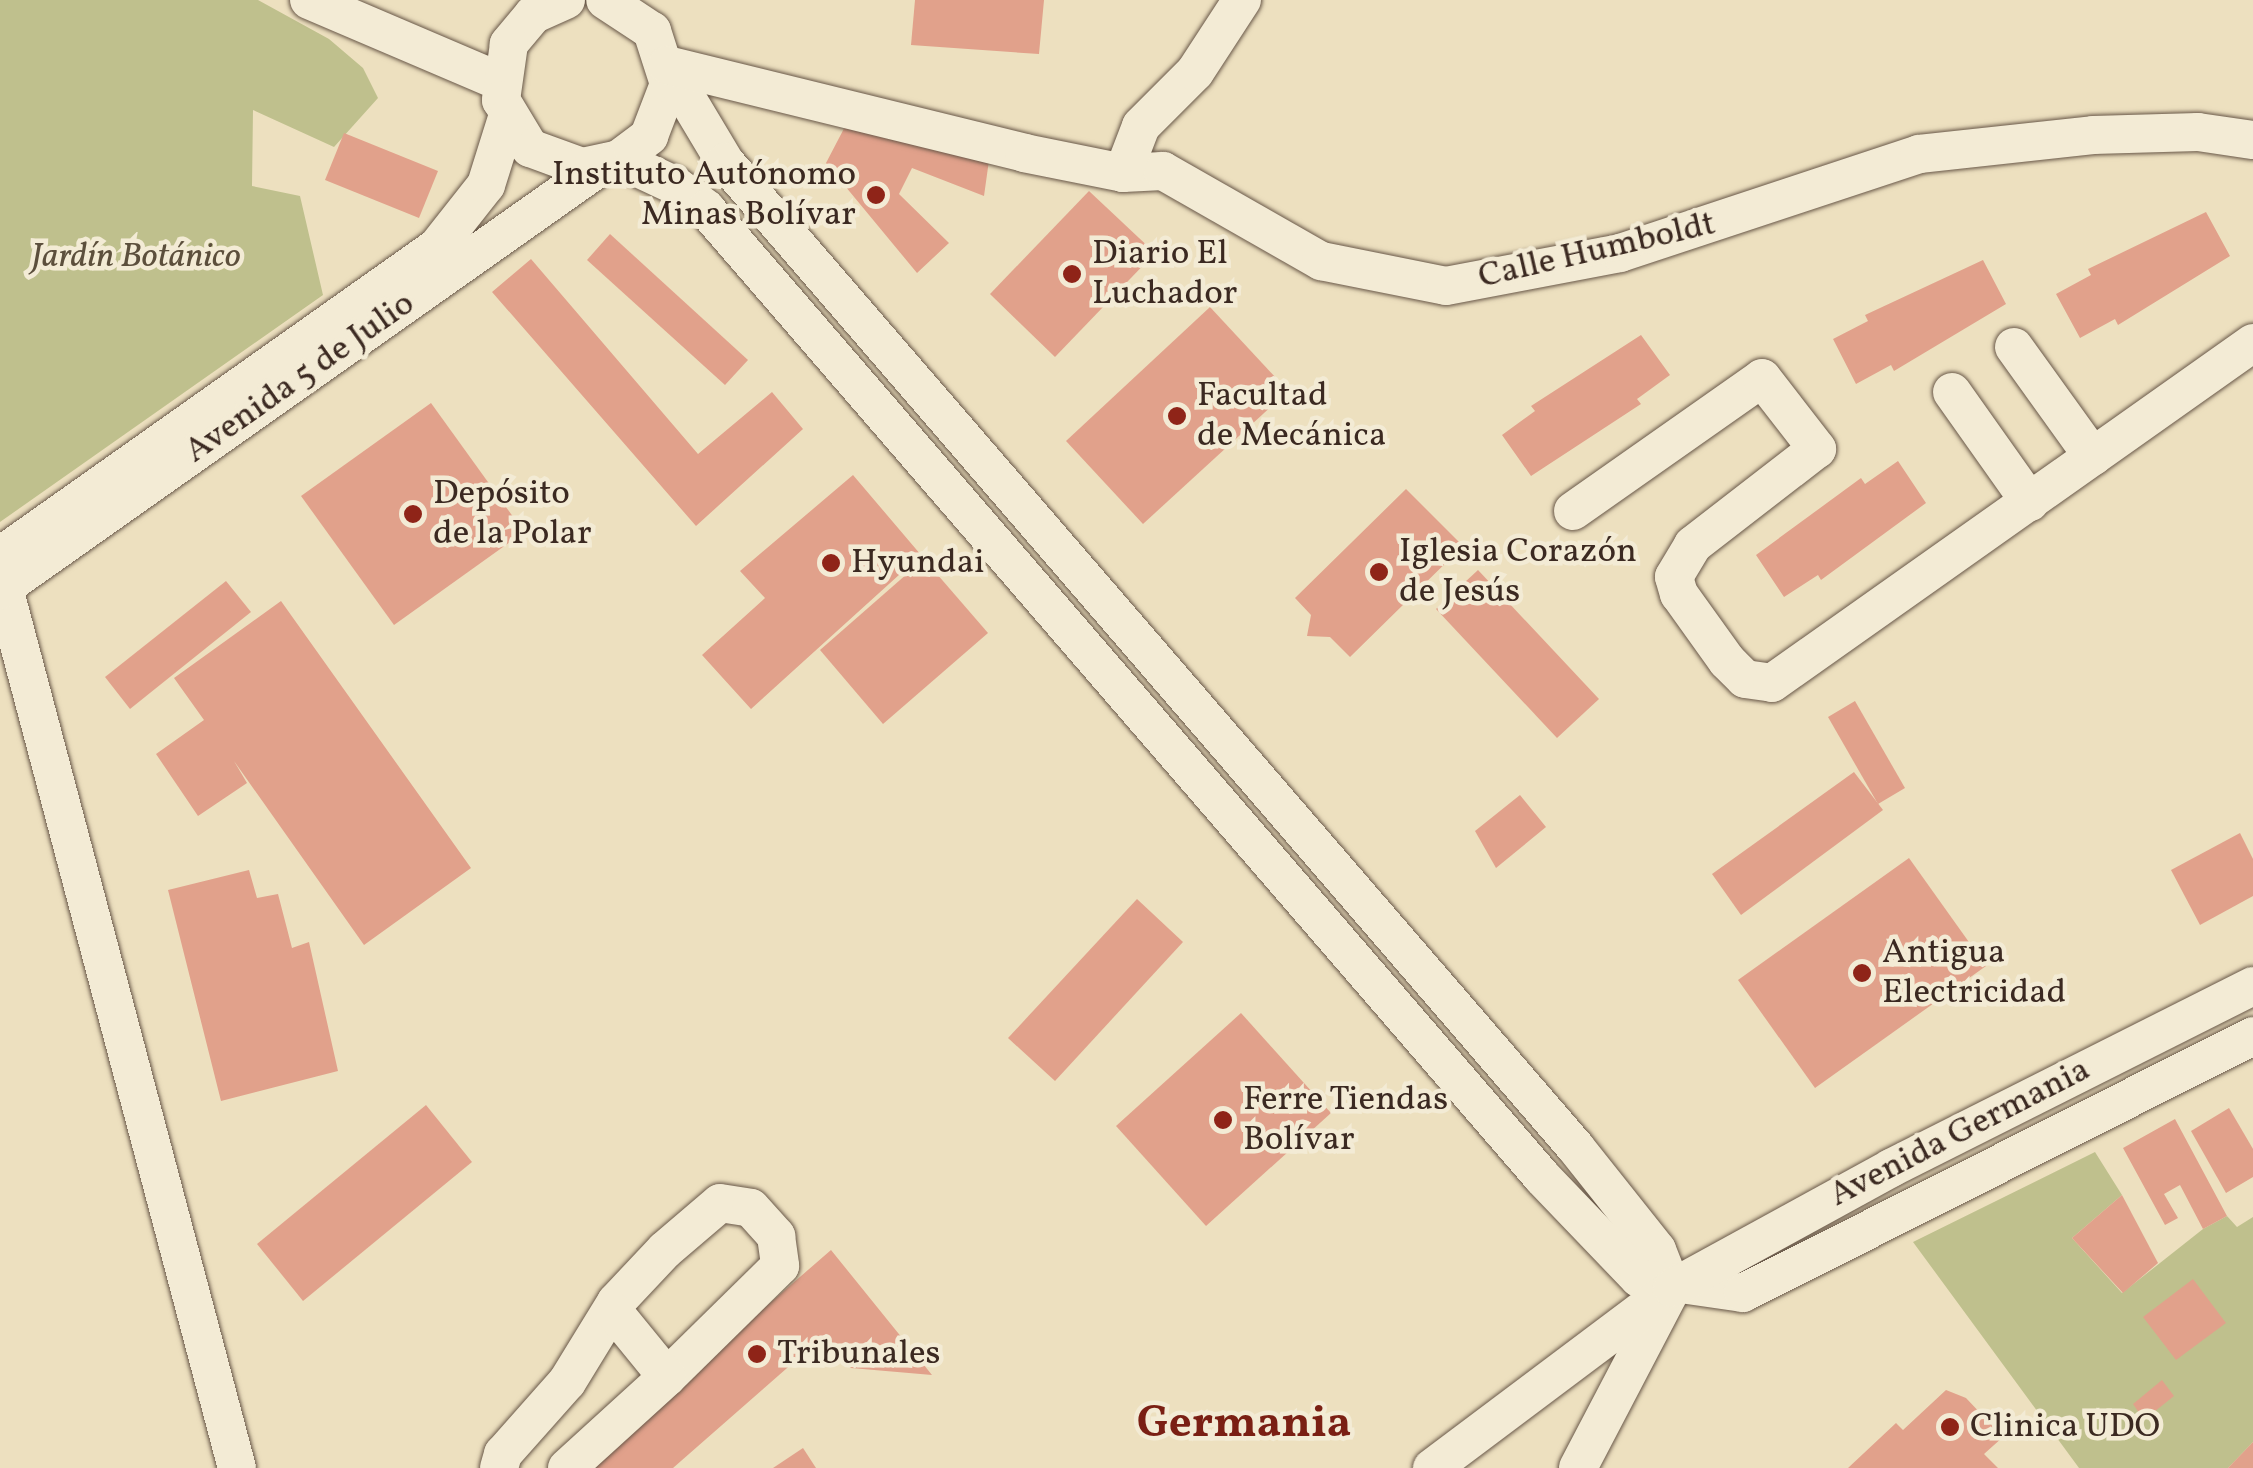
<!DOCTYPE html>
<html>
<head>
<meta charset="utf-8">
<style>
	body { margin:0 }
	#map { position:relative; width:2253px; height:1468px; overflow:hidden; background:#ede0bf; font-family:Vollkorn,serif }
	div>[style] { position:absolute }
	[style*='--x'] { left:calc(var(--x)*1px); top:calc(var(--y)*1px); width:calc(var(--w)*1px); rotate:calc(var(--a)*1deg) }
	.green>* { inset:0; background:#bfc08d }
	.building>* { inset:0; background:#e1a18b }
	.roads { filter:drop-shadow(0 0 2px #685748) drop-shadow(0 0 2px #685748) }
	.minor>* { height:38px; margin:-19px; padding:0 19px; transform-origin:19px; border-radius:19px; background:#f3ebd5 }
	.dots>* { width:28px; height:28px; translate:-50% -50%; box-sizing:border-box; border:5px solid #f3ebd5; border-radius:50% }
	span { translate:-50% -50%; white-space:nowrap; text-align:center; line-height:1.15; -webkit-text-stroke:9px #f3ebd5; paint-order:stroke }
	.poi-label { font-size:35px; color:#3b2921 }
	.right { translate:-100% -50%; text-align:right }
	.left { translate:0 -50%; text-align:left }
	.street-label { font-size:35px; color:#3b2921 }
	.park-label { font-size:35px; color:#5c4f3c; font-style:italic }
	.district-label { font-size:45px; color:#7a1f14; font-weight:700 }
</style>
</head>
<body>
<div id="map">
	<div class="green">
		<i style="clip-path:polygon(0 0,258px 0,329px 39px,363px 68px,378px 98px,334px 147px,253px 110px,252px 186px,300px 196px,323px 295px,0 522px)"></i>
		<i style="clip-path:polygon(2095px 1152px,2122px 1195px,2072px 1238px,2122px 1293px,2203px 1229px,2227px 1216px,2237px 1227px,2253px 1217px,2253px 1442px,2228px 1468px,2079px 1468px,1913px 1242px)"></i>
	</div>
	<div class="building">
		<i style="clip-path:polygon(915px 0,1044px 0,1039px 54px,911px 45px)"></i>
		<i style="clip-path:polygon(850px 117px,991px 146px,984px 196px,912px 168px,899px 194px,949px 243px,917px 273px,826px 163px)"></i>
		<i style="clip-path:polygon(344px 133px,438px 171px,419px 218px,325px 180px)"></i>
		<i style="clip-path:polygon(1089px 191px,1155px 253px,1055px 357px,990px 294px)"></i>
		<i style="clip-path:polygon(2206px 212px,2230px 256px,2118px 325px,2115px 319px,2080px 338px,2056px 294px,2091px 275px,2088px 269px)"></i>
		<i style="clip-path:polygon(610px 234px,748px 360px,725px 385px,587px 260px)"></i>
		<i style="clip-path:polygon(531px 259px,698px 454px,772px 392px,803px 429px,696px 526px,492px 292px)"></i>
		<i style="clip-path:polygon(1983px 260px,2006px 304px,1894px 371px,1891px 365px,1856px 384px,1833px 339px,1868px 321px,1865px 315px)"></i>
		<i style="clip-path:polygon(1210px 307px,1288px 391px,1143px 524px,1066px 441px)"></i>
		<i style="clip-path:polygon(1641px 335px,1670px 375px,1637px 399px,1641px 404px,1531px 476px,1502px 435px,1535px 411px,1531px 406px)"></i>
		<i style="clip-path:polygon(431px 403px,524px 532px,394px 625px,301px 496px)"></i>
		<i style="clip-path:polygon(1898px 461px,1926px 503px,1821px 580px,1818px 575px,1784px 597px,1756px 555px,1861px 478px,1865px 484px)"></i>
		<i style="clip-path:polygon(853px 475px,921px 555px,751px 709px,702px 655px,765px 598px,740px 571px)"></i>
		<i style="clip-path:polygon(1406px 489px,1463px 546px,1350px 657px,1330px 637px,1307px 636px,1311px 615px,1295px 598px)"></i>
		<i style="clip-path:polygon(924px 559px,988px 633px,883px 724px,820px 650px)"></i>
		<i style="clip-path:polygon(1478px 570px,1599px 699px,1557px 738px,1436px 609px)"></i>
		<i style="clip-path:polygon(226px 581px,251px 612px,130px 709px,105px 677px)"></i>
		<i style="clip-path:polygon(281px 601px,471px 868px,364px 945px,234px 761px,247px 783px,198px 816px,156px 754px,204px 720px,174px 678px)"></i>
		<i style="clip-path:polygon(1855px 701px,1905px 788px,1878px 804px,1828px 717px)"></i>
		<i style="clip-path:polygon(1854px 772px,1883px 810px,1741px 915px,1712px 874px)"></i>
		<i style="clip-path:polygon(1520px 795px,1546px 827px,1496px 868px,1475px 831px)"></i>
		<i style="clip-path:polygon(2240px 833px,2253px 859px,2253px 896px,2200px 925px,2171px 870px)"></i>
		<i style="clip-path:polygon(1909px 858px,1986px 966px,1815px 1088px,1738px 980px)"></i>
		<i style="clip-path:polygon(249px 870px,257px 898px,278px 894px,292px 948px,309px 942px,338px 1071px,221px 1101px,168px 890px)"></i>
		<i style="clip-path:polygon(1137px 899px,1183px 942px,1055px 1081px,1008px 1038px)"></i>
		<i style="clip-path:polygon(1241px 1013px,1331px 1113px,1206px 1226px,1116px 1126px)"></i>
		<i style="clip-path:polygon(426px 1105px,472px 1162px,303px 1301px,257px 1244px)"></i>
		<i style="clip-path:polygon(2229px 1108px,2253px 1149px,2253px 1177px,2226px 1193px,2191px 1131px)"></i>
		<i style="clip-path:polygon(2175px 1119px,2227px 1216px,2203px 1229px,2180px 1185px,2164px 1194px,2178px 1218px,2165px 1225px,2123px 1148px)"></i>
		<i style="clip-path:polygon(2122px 1195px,2158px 1263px,2123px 1293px,2072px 1238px)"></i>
		<i style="clip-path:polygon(831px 1250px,932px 1375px,851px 1368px,819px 1340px,673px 1468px,580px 1468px)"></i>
		<i style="clip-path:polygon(2193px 1279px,2226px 1323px,2176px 1360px,2143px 1317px)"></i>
		<i style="clip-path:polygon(2162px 1380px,2174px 1396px,2144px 1420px,2133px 1404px)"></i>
		<i style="clip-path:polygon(1946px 1390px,1966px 1398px,2003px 1437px,1984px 1454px,1998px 1468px,1848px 1468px,1896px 1423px,1903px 1430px)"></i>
		<i style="clip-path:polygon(2253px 1442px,2253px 1468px,2228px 1468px)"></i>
		<i style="clip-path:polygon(803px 1448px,816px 1468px,773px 1468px)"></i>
	</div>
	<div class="roads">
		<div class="minor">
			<i style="--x:309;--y:0;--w:207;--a:23.1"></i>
			<i style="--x:566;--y:0;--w:36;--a:156"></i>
			<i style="--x:533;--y:15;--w:38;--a:130"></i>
			<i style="--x:509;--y:44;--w:57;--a:98.1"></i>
			<i style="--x:501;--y:100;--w:56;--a:58.9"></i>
			<i style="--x:530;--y:148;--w:55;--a:20.1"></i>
			<i style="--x:582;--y:167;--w:38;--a:-12"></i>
			<i style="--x:619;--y:159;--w:38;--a:-37"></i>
			<i style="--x:649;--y:136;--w:56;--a:-69"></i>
			<i style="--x:669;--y:84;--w:56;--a:-107.8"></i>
			<i style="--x:652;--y:31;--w:56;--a:-146.6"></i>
			<i style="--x:667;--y:65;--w:113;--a:59.1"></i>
			<i style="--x:725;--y:162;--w:1302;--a:49.2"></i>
			<i style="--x:1576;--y:1148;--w:130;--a:51.5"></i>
			<i style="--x:1657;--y:1250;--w:41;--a:68.5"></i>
			<i style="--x:1672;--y:1288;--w:203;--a:117.6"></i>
			<i style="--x:667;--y:65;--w:368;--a:13.8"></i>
			<i style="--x:1024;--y:153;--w:101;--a:11.4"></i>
			<i style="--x:1123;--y:173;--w:40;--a:-2.9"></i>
			<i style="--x:1163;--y:171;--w:182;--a:29.7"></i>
			<i style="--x:1321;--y:261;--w:127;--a:11.3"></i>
			<i style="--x:1446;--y:286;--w:177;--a:-10.7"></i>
			<i style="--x:1620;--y:253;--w:315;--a:-18.3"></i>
			<i style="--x:1919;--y:154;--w:175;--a:-6.2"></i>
			<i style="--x:2093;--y:135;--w:105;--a:-1.6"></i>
			<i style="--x:2198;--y:132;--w:56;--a:8.3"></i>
			<i style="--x:619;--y:159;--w:63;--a:25.3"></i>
			<i style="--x:676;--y:186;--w:38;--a:37"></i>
			<i style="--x:706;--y:209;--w:1279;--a:49.18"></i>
			<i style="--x:1542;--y:1177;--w:140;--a:46.2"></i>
			<i style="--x:1639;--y:1278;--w:105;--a:8.2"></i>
			<i style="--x:1743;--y:1293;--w:571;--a:-26.74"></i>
			<i style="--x:1123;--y:173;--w:50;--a:-69"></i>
			<i style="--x:1141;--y:126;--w:76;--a:-45"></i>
			<i style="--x:1195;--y:72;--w:86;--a:-56.9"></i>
			<i style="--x:2014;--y:347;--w:135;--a:54.3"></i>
			<i style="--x:1952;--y:392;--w:135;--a:54.7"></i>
			<i style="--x:1573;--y:511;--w:231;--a:-35.1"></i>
			<i style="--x:1762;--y:378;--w:90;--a:52.2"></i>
			<i style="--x:1817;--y:449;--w:157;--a:142.3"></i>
			<i style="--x:1693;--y:545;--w:37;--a:121"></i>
			<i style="--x:1674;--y:577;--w:18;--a:74"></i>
			<i style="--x:1679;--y:594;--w:82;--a:54.4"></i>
			<i style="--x:1727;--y:661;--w:25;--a:45"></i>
			<i style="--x:1745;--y:679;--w:27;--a:8"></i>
			<i style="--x:1772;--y:683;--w:589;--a:-35.25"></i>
			<i style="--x:0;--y:556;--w:535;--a:-35.26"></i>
			<i style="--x:437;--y:247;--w:79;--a:-51.7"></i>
			<i style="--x:486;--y:185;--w:70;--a:-72.6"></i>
			<i style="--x:4;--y:588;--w:910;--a:75.17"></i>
			<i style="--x:0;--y:590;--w:736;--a:-35.2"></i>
			<i style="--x:499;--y:1468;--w:15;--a:-74"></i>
			<i style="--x:503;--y:1454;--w:96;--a:-48.4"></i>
			<i style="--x:567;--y:1382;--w:94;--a:-58.5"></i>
			<i style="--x:616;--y:1302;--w:71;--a:-46.7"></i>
			<i style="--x:665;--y:1250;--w:72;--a:-40.5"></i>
			<i style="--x:720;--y:1203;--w:31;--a:9"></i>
			<i style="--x:751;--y:1208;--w:38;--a:48"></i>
			<i style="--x:776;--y:1236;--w:30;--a:82"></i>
			<i style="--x:780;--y:1266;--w:158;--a:135.5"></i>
			<i style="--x:567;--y:1468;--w:135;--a:-42.3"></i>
			<i style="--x:667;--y:1377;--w:84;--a:-129.2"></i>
			<i style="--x:1432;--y:1468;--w:300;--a:-36.9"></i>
			<i style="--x:1672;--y:1288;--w:250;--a:-28.7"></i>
			<i style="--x:1891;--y:1168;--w:405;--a:-26.7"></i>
		</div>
	</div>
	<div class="dots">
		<i style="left:876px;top:195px;background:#8f2418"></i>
		<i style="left:1072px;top:274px;background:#8f2418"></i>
		<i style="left:1177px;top:416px;background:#8f2418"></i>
		<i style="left:413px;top:514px;background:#8f2418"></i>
		<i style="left:831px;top:563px;background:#8f2418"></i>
		<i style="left:1379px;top:572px;background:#8f2418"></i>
		<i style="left:1862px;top:973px;background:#8f2418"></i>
		<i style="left:1223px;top:1120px;background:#8f2418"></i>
		<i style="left:757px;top:1354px;background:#8f2418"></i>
		<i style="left:1950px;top:1427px;background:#8f2418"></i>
	</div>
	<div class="poi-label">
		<span class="right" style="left:856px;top:195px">Instituto Autónomo<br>Minas Bolívar</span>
		<span class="left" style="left:1092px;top:274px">Diario El<br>Luchador</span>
		<span class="left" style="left:1197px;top:416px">Facultad<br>de Mecánica</span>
		<span class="left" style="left:433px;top:514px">Depósito<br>de la Polar</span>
		<span class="left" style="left:1399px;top:572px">Iglesia Corazón<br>de Jesús</span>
		<span class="left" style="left:851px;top:563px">Hyundai</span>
		<span class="left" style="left:1882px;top:973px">Antigua<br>Electricidad</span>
		<span class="left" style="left:1243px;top:1120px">Ferre Tiendas<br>Bolívar</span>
		<span class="left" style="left:777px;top:1354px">Tribunales</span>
		<span class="left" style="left:1970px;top:1427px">Clinica UDO</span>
	</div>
	<div class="street-label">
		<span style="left:1597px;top:251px;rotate:-13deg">Calle Humboldt</span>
		<span style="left:300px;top:378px;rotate:-35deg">Avenida 5 de Julio</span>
		<span style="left:1960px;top:1133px;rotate:-27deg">Avenida Germania</span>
	</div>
	<div class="park-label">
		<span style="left:136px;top:257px">Jardín Botánico</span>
	</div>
	<div class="district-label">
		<span style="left:1244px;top:1425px">Germania</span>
	</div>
</div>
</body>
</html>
